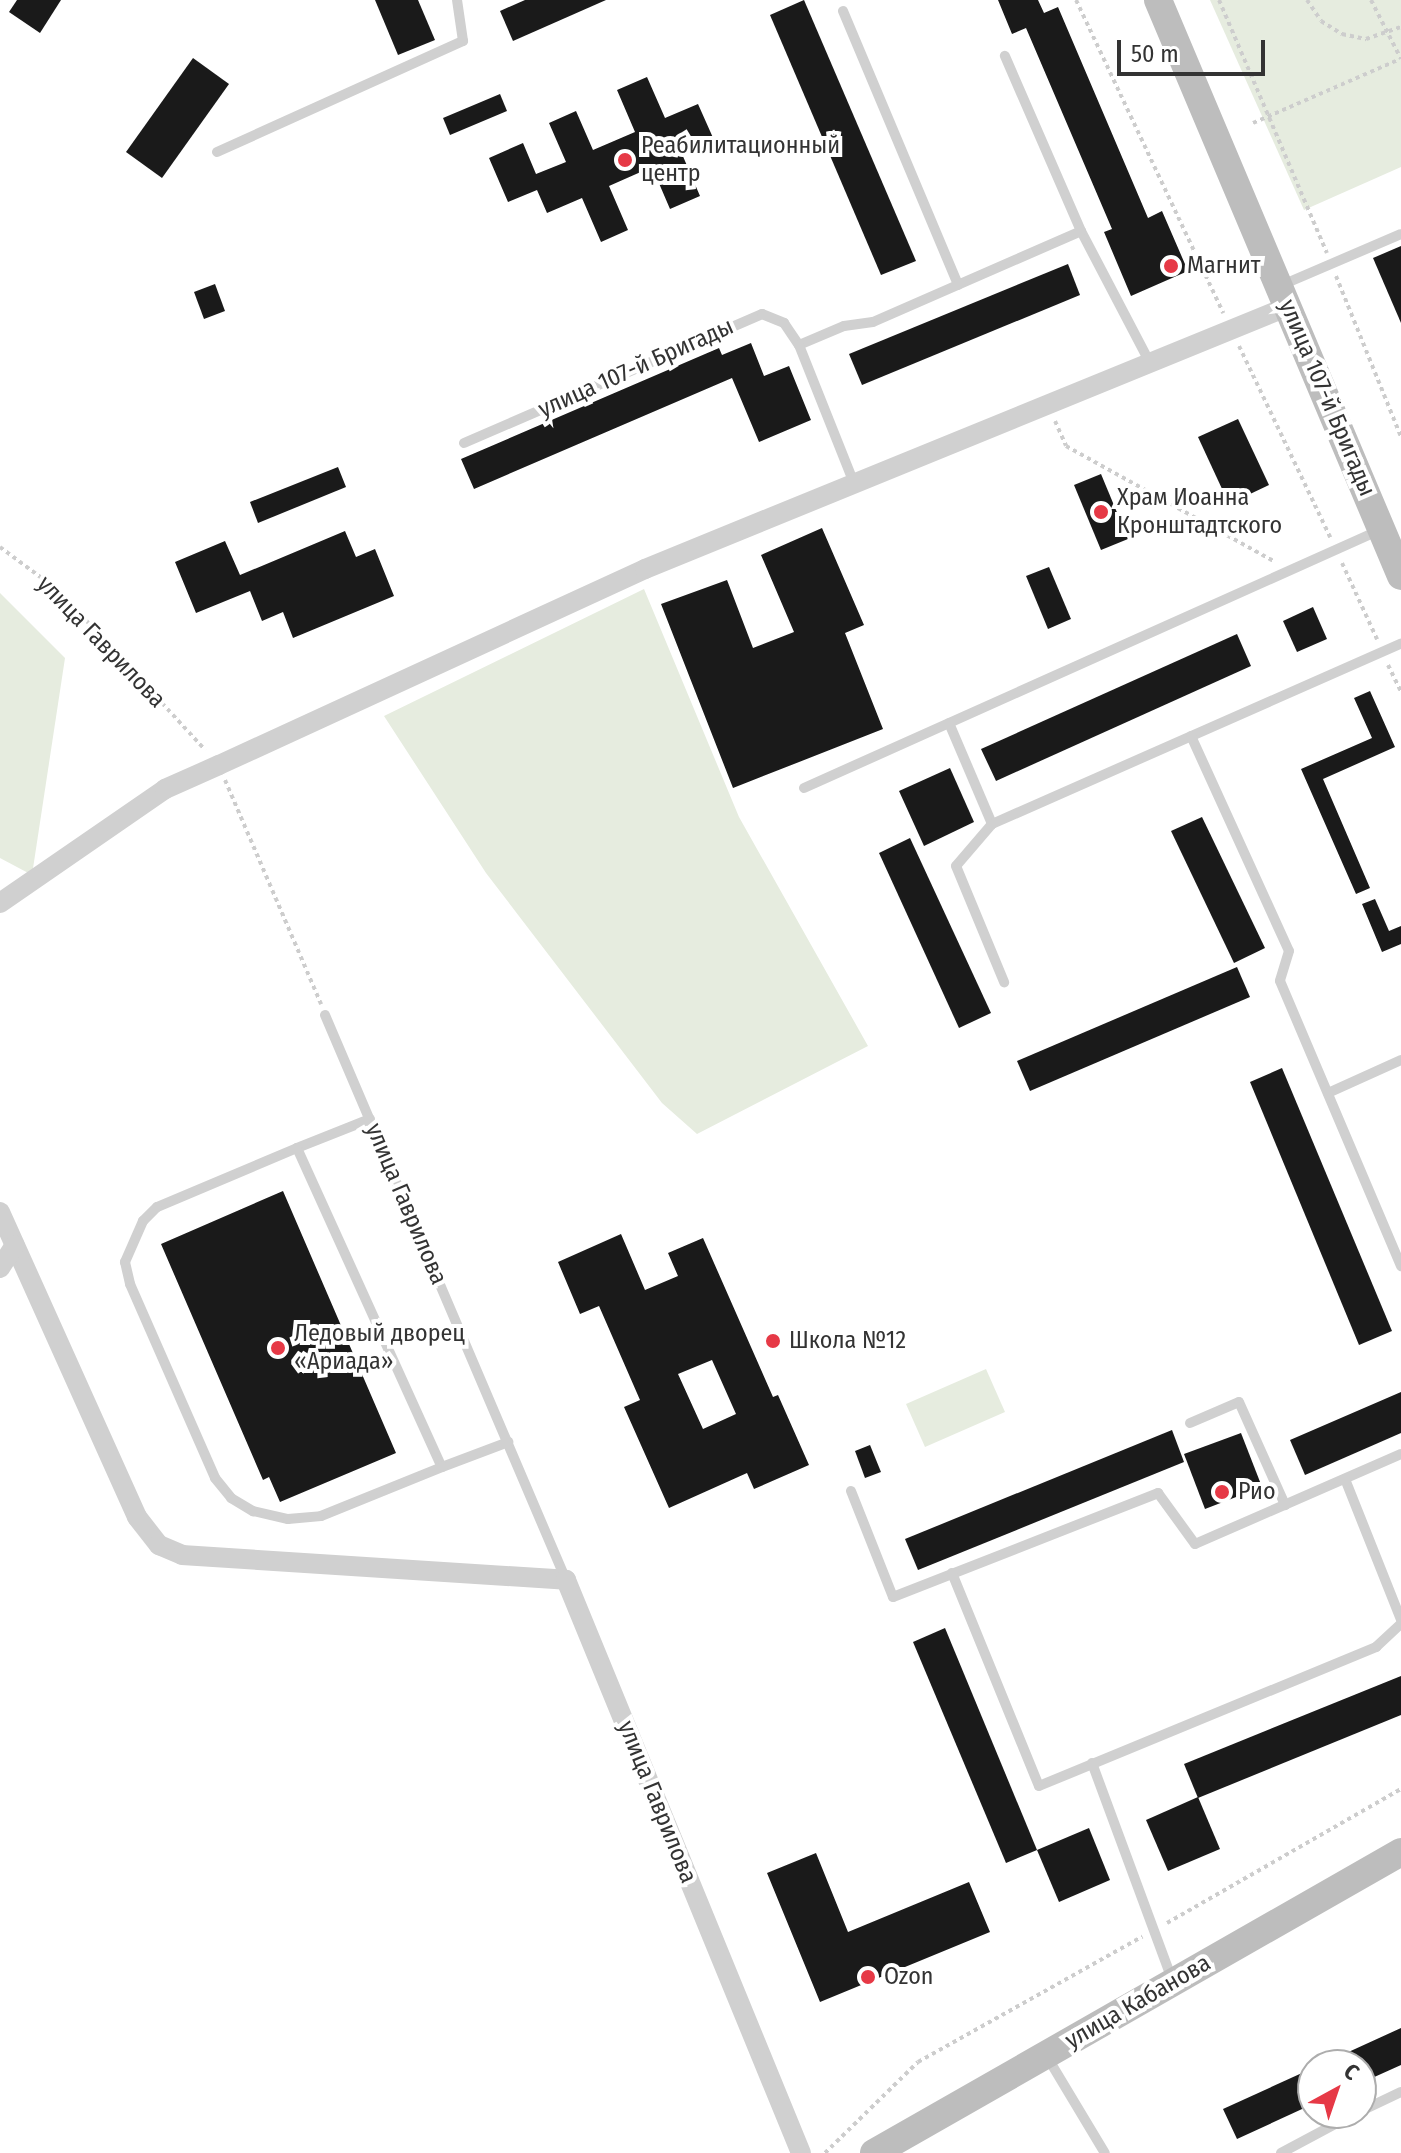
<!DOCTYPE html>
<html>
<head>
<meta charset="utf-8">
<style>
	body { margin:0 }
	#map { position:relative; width:1401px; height:2153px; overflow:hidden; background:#fff; font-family:"Fira Sans Condensed",sans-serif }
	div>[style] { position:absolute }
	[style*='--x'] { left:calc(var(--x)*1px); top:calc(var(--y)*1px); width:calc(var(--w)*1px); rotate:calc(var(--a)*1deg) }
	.green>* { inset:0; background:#e6ecdf }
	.building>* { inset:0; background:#1a1a1a }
	.path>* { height:4px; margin-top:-2px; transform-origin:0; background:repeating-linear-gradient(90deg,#cdcdcd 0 4px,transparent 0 8px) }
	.lane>* { height:10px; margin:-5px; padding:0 5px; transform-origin:5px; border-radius:5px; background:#d0d0d0 }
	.street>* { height:20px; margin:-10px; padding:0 10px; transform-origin:10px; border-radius:10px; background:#d0d0d0 }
	.secondary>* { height:28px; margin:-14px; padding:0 14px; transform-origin:14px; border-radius:14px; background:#bdbdbd }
	.dots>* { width:22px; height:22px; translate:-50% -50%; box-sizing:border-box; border:4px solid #fff; border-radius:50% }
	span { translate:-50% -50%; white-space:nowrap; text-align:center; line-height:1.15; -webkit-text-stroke:8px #fff; paint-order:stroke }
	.poi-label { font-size:24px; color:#333 }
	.left { translate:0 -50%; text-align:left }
	.street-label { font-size:24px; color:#333 }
	.north { position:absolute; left:1297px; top:2049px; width:80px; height:80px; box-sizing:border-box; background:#fff; border:2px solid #adadad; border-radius:50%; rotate:40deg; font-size:22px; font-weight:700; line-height:32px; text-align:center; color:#333 }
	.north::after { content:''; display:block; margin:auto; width:28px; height:36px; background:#e63946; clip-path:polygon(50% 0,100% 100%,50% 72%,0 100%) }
	.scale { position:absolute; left:1117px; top:40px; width:148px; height:36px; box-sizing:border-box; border:4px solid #333; border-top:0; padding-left:10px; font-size:24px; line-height:28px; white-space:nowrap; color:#333; -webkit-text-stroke:6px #fff; paint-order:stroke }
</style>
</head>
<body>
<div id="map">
	<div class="green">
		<i style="clip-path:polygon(1210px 0,1401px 0,1401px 167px,1304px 210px)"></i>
		<i style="clip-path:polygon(644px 589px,739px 817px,868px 1046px,697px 1134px,662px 1103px,486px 873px,384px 716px)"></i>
		<i style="clip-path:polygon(0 593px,65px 658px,32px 875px,0 858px)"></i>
		<i style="clip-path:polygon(986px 1369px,1005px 1412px,925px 1447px,906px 1404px)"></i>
	</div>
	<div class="building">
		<i style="clip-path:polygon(17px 0,61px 0,40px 33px,9px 12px)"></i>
		<i style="clip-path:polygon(375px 0,418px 0,435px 40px,398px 55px)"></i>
		<i style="clip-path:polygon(525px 0,606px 0,513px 41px,500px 11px)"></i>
		<i style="clip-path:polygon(804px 0,916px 261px,881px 275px,770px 15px)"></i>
		<i style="clip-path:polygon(998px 0,1038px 0,1044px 13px,1058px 7px,1148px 218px,1162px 211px,1188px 271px,1131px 296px,1104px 232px,1112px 229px,1026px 28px,1012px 34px)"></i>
		<i style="clip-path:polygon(193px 58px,229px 84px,162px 178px,126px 152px)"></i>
		<i style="clip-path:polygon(647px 77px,665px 118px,698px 104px,714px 140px,682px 154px,700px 196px,670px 209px,652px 167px,609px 186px,628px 230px,601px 242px,582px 198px,547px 213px,537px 190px,508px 202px,489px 158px,523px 143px,536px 174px,566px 162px,549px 123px,576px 111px,593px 150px,635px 132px,617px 90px)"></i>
		<i style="clip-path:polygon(500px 94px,507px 111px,450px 135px,443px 118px)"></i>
		<i style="clip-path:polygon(1401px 246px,1401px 323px,1373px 258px)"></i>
		<i style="clip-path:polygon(1068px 264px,1080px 295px,862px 385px,849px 354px)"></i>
		<i style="clip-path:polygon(215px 284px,225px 311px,204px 319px,194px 292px)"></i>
		<i style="clip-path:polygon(751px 343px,764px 376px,789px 366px,811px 420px,759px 442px,732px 378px,474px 489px,461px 459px,719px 348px,722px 355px)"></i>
		<i style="clip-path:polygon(1238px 419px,1269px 485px,1229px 504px,1198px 437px)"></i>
		<i style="clip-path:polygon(338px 467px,346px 487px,258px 523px,250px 502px)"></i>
		<i style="clip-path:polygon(1101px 474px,1128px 539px,1101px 550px,1074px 485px)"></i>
		<i style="clip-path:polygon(822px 528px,864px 625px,845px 633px,883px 729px,733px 788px,661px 604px,727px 580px,753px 648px,794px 632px,761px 555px)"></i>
		<i style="clip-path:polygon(345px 531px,356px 557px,375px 549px,394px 596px,293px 638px,283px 612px,262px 621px,250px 591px,196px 613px,175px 562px,225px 541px,240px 575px)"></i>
		<i style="clip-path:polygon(1049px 567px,1071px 619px,1048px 629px,1026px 576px)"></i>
		<i style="clip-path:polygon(1313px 607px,1327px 639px,1297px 652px,1283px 621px)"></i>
		<i style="clip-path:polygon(1237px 634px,1251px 666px,996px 781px,981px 749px)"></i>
		<i style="clip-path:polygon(1370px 691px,1395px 747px,1323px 779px,1370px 888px,1356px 894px,1301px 769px,1372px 738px,1354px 698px)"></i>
		<i style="clip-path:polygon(950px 768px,974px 822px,924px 846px,899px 791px)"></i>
		<i style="clip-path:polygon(1202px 817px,1265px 948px,1234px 963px,1171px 831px)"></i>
		<i style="clip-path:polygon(910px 838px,991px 1013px,959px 1028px,879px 853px)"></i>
		<i style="clip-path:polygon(1375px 899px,1389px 931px,1401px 926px,1401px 944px,1382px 952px,1362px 904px)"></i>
		<i style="clip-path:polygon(1237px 967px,1250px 997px,1030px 1091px,1017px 1061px)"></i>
		<i style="clip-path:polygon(1282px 1068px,1392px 1331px,1359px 1345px,1250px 1082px)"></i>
		<i style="clip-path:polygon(283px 1191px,396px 1453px,280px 1502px,269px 1477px,263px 1480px,161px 1244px)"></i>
		<i style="clip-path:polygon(evenodd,621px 1234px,645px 1290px,678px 1276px,668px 1253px,703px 1238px,773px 1397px,778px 1395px,809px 1465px,754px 1489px,747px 1473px,669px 1508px,624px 1407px,640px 1400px,599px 1306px,580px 1314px,558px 1262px,621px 1234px,712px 1360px,736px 1414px,703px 1429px,678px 1374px,712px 1360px)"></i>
		<i style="clip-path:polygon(1401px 1392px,1401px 1433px,1305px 1475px,1290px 1440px)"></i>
		<i style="clip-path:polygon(1172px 1430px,1184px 1462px,918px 1570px,905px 1539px)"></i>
		<i style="clip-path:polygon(1241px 1433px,1262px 1487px,1205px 1509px,1184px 1454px)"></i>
		<i style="clip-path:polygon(870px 1445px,881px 1472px,865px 1478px,855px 1451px)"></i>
		<i style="clip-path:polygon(945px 1628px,1037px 1850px,1006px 1863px,913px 1642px)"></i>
		<i style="clip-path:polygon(1401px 1676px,1401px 1715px,1198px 1798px,1184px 1764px)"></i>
		<i style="clip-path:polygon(1198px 1797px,1220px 1849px,1168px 1871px,1146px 1820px)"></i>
		<i style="clip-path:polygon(1089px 1828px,1110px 1880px,1059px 1902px,1037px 1850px)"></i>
		<i style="clip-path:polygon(816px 1853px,848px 1932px,969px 1882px,990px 1932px,820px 2002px,767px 1873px)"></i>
		<i style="clip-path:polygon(1401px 2028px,1401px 2065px,1361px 2083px,1361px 2065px,1320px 2065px)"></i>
		<i style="clip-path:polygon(1313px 2068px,1313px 2104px,1237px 2139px,1223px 2109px)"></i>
	</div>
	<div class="path">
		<i style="--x:1076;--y:0;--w:346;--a:64.8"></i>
		<i style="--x:1219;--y:0;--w:275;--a:66.9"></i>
		<i style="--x:1307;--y:0;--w:25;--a:56"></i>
		<i style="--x:1321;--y:21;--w:25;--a:32"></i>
		<i style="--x:1342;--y:34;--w:25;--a:12"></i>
		<i style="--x:1366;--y:39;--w:37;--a:-19"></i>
		<i style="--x:1371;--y:0;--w:66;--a:63"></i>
		<i style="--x:1253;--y:123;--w:158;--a:-23.5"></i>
		<i style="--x:1336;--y:276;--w:174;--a:68"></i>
		<i style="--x:1239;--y:346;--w:212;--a:64.5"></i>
		<i style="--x:1055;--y:421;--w:27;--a:66"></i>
		<i style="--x:1066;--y:446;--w:239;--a:29"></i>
		<i style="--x:0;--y:547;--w:74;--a:36.7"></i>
		<i style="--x:59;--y:591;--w:216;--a:47.4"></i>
		<i style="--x:1342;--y:563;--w:84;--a:65.3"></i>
		<i style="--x:1388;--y:665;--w:30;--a:64"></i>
		<i style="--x:225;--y:780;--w:244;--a:66.8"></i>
		<i style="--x:1167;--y:1923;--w:270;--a:-29.8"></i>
		<i style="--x:825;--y:2153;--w:130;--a:-44.4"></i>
		<i style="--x:918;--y:2062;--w:257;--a:-29.2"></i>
	</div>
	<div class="lane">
		<i style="--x:843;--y:11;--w:297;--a:67.2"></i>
		<i style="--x:217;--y:152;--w:270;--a:-24.3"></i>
		<i style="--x:463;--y:41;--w:41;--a:-98.3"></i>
		<i style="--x:1081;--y:231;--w:149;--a:62.4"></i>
		<i style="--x:1282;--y:285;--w:129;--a:-23.2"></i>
		<i style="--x:799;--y:345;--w:49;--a:-22.9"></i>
		<i style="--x:844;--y:326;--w:29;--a:-8"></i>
		<i style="--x:873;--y:322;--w:227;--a:-23.6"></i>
		<i style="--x:1081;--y:231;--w:191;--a:-113.5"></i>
		<i style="--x:464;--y:443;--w:325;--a:-23.4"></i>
		<i style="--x:762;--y:314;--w:24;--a:22"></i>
		<i style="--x:784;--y:323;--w:27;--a:56"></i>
		<i style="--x:799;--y:345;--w:149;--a:68.3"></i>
		<i style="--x:949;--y:723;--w:110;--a:66.9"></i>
		<i style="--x:992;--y:824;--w:447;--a:-23.8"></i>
		<i style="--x:1191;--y:736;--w:236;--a:65.5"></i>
		<i style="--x:1289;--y:951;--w:31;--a:107"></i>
		<i style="--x:1280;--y:981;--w:310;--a:67"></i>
		<i style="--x:804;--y:788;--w:631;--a:-24.13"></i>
		<i style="--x:992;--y:824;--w:55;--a:130.6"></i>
		<i style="--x:956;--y:866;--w:126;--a:67.5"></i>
		<i style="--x:325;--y:1015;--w:614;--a:66.9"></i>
		<i style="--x:1328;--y:1093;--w:80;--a:-24.3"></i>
		<i style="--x:370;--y:1119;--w:79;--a:158.3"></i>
		<i style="--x:297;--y:1148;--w:350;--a:65.6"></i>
		<i style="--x:442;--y:1467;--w:71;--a:-20.7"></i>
		<i style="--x:297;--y:1148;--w:152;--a:157.1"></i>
		<i style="--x:157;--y:1207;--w:20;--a:135"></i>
		<i style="--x:143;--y:1221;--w:45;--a:113.7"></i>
		<i style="--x:125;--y:1262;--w:23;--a:77"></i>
		<i style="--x:130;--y:1284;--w:212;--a:66.3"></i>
		<i style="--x:215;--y:1478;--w:26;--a:51"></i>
		<i style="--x:231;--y:1498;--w:26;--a:31"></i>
		<i style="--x:253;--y:1511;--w:36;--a:13"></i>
		<i style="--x:288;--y:1519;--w:33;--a:-5"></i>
		<i style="--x:321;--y:1516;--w:131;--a:-22"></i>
		<i style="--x:1190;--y:1423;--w:53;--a:-23.2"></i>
		<i style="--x:1239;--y:1402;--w:113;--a:65.9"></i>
		<i style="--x:1345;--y:1479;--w:152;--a:68.3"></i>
		<i style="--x:851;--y:1491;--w:114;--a:68.4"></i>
		<i style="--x:893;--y:1597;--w:285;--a:-21.4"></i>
		<i style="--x:1158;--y:1493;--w:63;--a:54"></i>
		<i style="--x:1195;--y:1544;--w:225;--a:-23.6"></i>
		<i style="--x:952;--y:1573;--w:230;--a:67.8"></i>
		<i style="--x:1039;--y:1786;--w:365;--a:-22.4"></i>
		<i style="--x:1376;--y:1647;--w:34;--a:-43"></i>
		<i style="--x:1092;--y:1763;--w:230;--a:69.7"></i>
		<i style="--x:1046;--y:2055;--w:114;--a:59"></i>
		<i style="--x:1361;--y:2111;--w:44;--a:-25.4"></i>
		<i style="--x:1281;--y:2153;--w:85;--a:-28.1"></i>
	</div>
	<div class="street">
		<i style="--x:0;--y:903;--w:201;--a:-34.6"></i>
		<i style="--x:165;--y:789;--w:59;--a:-24"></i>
		<i style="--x:219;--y:765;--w:469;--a:-24.7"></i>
		<i style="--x:645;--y:569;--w:696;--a:-22.21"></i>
		<i style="--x:0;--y:1212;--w:334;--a:65.8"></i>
		<i style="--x:137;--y:1517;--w:36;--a:52"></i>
		<i style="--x:159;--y:1545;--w:25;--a:23"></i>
		<i style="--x:182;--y:1555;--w:385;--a:3.7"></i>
		<i style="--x:566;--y:1580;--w:619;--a:67.7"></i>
		<i style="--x:0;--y:1268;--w:27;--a:-57"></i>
	</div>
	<div class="secondary">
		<i style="--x:1158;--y:0;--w:625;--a:67.13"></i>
		<i style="--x:874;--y:2153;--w:607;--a:-29.73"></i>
	</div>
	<div class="dots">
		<i style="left:625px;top:160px;background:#e63946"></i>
		<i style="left:1171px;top:266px;background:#e63946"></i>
		<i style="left:1101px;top:512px;background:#e63946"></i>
		<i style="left:773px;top:1341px;background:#e63946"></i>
		<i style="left:278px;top:1348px;background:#e63946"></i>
		<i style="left:1222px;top:1492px;background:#e63946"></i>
		<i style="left:868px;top:1977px;background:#e63946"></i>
	</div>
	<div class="poi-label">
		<span class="left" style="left:641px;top:160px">Реабилитационный<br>центр</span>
		<span class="left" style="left:1187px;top:266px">Магнит</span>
		<span class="left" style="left:1117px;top:512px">Храм Иоанна<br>Кронштадтского</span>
		<span class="left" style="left:294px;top:1348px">Ледовый дворец<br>«Ариада»</span>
		<span class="left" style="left:789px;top:1341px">Школа №12</span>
		<span class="left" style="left:1238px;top:1492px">Рио</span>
		<span class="left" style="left:884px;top:1977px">Ozon</span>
	</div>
	<div class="street-label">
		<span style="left:636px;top:368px;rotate:-24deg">улица 107-й Бригады</span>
		<span style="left:1327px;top:398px;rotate:67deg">улица 107-й Бригады</span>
		<span style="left:101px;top:642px;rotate:46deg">улица Гаврилова</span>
		<span style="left:406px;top:1204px;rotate:67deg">улица Гаврилова</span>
		<span style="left:657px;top:1802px;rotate:68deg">улица Гаврилова</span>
		<span style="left:1138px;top:2002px;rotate:-30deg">улица Кабанова</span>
	</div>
	<div class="north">С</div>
	<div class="scale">50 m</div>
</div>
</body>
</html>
